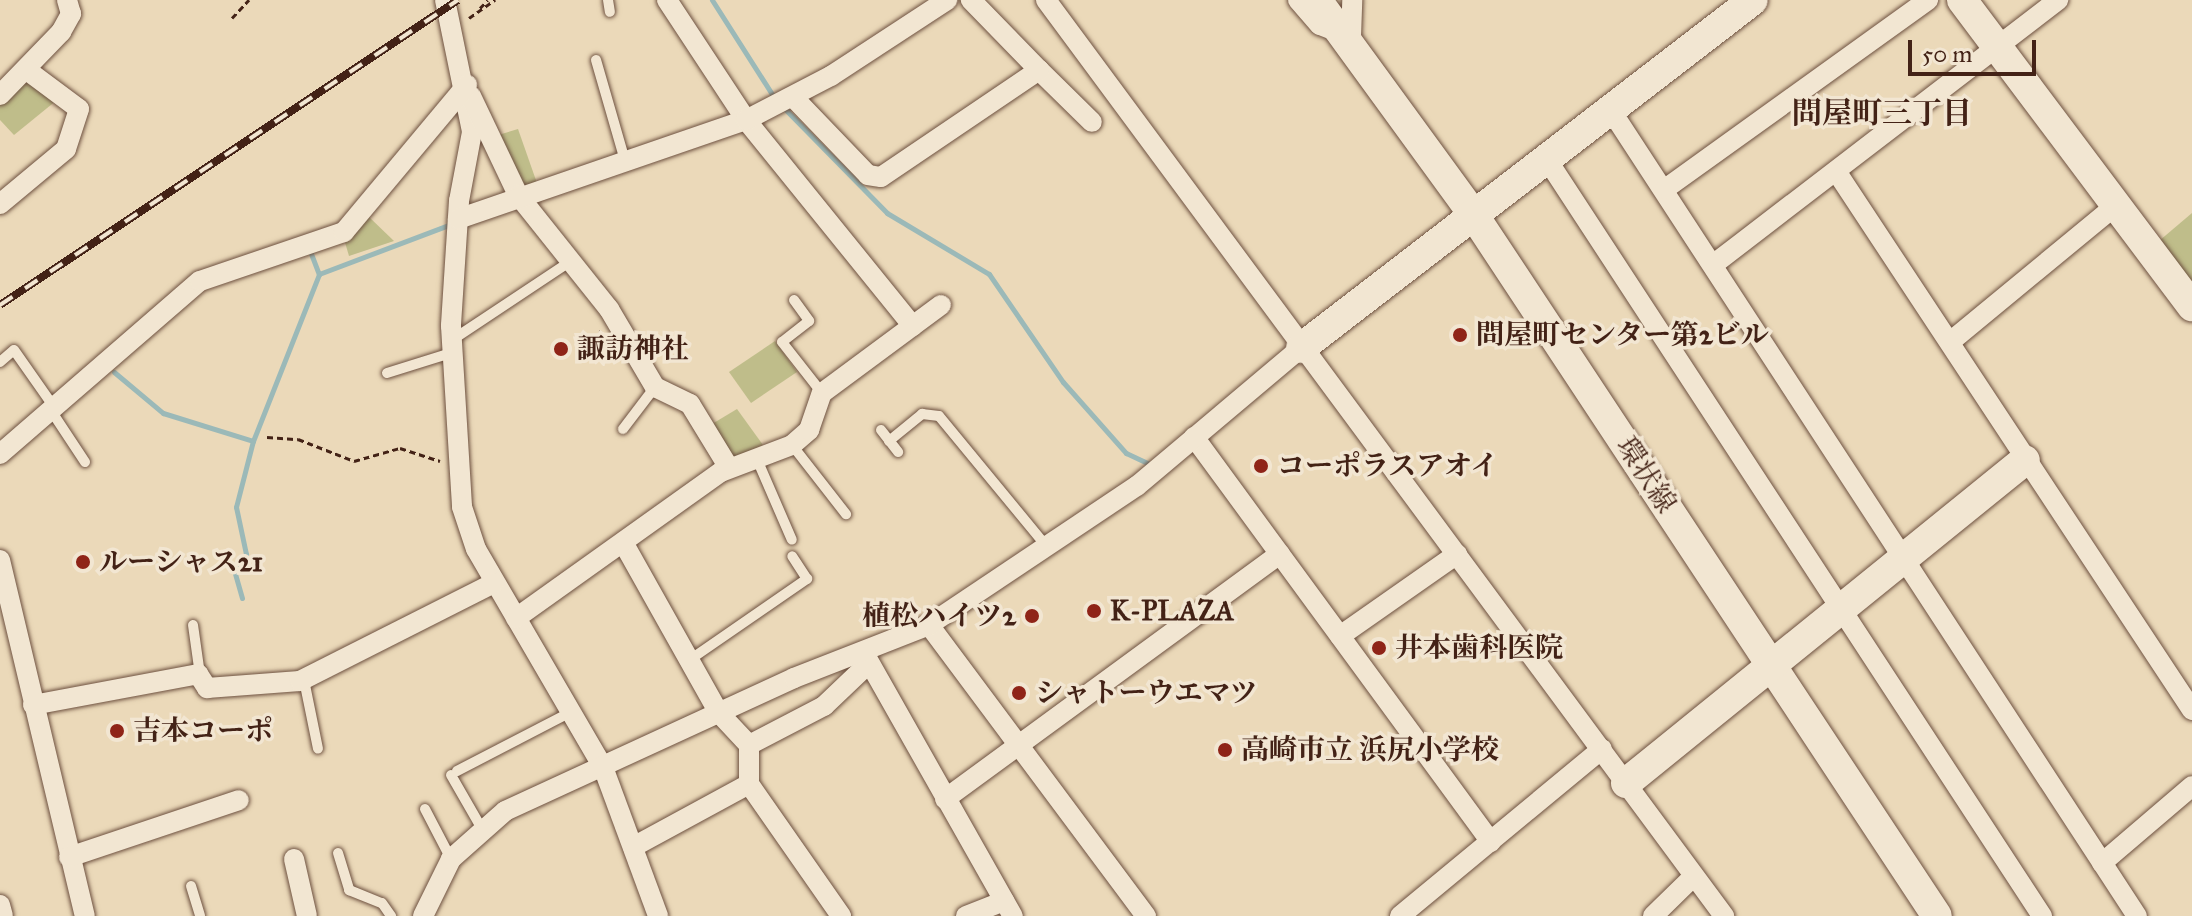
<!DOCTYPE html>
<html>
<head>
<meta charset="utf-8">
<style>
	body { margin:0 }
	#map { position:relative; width:2192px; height:916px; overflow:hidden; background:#ebd9b9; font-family:"IM FELL Great Primer","Noto Serif JP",serif }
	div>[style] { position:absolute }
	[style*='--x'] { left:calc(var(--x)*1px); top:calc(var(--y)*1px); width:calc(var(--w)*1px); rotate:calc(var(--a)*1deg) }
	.green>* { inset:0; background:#bfbd8a }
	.stream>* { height:5px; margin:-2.5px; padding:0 2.5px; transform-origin:2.5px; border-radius:2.5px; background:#9bb9b8 }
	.path>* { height:3px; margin-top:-1.5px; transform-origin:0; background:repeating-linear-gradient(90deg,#432216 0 6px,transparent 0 10px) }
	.roads { filter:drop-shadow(0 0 2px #6d503f) drop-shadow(0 0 2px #6d503f) }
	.lane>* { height:10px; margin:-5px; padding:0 5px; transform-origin:5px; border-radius:5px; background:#f2e6d2 }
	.street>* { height:20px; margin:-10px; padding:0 10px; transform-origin:10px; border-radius:10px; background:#f2e6d2 }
	.secondary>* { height:30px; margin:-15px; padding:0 15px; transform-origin:15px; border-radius:15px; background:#f2e6d2 }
	.rail>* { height:8px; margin-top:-4px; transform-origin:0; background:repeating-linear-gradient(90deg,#f2e6d2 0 15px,#432216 0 30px); box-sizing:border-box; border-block:2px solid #432216 }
	.dots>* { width:22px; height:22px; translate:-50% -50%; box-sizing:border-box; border:4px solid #f2e6d2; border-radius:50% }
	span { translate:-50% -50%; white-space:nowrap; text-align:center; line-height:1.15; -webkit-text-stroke:7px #f2e6d2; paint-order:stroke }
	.poi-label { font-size:28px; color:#432216; font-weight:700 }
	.left { translate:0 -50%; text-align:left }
	.right { translate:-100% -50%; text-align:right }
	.street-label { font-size:28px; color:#432216 }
	.neighbourhood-label { font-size:30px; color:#432216; font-weight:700 }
	.scale { position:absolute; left:1908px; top:40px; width:128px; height:36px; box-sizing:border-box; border:4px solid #432216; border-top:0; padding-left:10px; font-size:24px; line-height:28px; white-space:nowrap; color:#432216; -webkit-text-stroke:6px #f2e6d2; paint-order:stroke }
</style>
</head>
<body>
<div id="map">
	<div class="green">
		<i style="clip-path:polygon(25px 81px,57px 100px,14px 135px,0 120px,0 101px)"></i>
		<i style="clip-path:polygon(518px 129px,538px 186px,521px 192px,495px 136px)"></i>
		<i style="clip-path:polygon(2192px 213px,2192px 285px,2159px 241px)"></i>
		<i style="clip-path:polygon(367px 215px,394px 241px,349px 256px,344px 239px)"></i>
		<i style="clip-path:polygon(775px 341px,797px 372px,751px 403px,729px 372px)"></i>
		<i style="clip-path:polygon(737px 409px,763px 445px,729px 460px,707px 427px)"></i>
	</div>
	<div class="stream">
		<i style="--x:712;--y:0;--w:117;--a:57.5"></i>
		<i style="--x:782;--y:106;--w:150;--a:45.5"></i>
		<i style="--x:887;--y:213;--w:119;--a:30.9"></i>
		<i style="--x:989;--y:274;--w:131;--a:55.6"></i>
		<i style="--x:1063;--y:382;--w:95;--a:48.4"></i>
		<i style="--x:1126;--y:453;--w:23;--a:25"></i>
		<i style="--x:310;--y:251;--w:25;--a:69"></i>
		<i style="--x:114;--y:372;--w:64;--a:39.9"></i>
		<i style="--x:163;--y:413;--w:94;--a:17.3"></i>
		<i style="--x:242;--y:598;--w:29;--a:-106"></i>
		<i style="--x:234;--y:570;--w:20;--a:-53"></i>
		<i style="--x:246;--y:554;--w:48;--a:-102"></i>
		<i style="--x:236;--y:507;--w:68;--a:-75.6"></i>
		<i style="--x:253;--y:441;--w:180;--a:-68.4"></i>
		<i style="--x:319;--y:274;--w:141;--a:-20.7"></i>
	</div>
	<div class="path">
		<i style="--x:480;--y:8;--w:11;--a:-45"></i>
		<i style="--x:232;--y:18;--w:25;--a:-47"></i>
		<i style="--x:469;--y:18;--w:32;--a:-35"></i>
		<i style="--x:593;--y:353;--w:24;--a:-71"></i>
		<i style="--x:267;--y:437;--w:31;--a:4"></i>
		<i style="--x:298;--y:439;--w:60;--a:21.4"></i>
		<i style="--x:354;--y:461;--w:48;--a:-15.8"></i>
		<i style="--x:400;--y:448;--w:42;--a:18"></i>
	</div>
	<div class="roads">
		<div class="lane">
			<i style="--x:608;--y:0;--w:12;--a:81"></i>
			<i style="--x:596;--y:60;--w:108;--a:73.9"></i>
			<i style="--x:794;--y:300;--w:26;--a:54"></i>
			<i style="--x:809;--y:321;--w:34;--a:142"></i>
			<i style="--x:782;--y:342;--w:65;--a:51.9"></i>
			<i style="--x:452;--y:340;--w:143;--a:-33.6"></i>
			<i style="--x:0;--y:362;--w:18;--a:-41"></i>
			<i style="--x:14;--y:350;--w:70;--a:54.9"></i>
			<i style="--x:387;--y:373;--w:67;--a:-17.4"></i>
			<i style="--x:52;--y:412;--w:60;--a:56.6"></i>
			<i style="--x:623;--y:429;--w:53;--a:-52.7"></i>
			<i style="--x:881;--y:430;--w:28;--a:52"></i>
			<i style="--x:889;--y:441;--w:43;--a:-39.3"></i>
			<i style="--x:922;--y:414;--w:17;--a:7"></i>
			<i style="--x:939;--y:416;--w:170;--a:50.5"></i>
			<i style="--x:792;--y:445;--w:88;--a:52"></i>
			<i style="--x:756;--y:457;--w:90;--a:66.6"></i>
			<i style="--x:193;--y:625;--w:50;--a:82"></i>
			<i style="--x:688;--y:661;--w:145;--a:-34.6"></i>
			<i style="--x:807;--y:579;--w:27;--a:-123"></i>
			<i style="--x:304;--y:680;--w:70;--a:78.5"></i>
			<i style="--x:457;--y:771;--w:128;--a:-27.4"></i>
			<i style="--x:451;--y:775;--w:62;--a:60.1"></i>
			<i style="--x:425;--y:809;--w:56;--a:62.5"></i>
			<i style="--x:338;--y:853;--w:39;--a:73"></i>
			<i style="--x:349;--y:890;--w:35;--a:22"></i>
			<i style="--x:382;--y:903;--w:16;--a:55"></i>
			<i style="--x:191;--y:886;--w:31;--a:73"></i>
		</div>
		<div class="street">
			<i style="--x:445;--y:0;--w:135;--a:78.4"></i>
			<i style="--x:472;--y:132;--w:70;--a:100.7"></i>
			<i style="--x:459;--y:201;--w:125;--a:93.7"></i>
			<i style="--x:451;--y:326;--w:181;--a:86.5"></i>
			<i style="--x:462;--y:507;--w:44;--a:71.6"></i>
			<i style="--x:476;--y:549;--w:252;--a:59.8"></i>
			<i style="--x:603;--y:767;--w:159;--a:69.7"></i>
			<i style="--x:667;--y:0;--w:144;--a:56.6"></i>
			<i style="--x:746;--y:120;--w:265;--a:51"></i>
			<i style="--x:1046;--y:0;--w:1140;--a:53.49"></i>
			<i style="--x:1298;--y:0;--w:33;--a:49"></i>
			<i style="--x:1320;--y:25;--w:33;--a:21"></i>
			<i style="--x:1351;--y:37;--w:37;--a:-88"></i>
			<i style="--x:1039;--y:70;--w:74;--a:44.5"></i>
			<i style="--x:0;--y:95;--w:88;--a:-45.9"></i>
			<i style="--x:61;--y:32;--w:21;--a:-61"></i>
			<i style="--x:71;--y:14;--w:15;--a:-106"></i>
			<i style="--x:471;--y:96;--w:110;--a:64.6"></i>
			<i style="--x:518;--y:195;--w:146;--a:51.4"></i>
			<i style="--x:609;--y:309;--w:91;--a:59.5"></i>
			<i style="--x:655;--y:387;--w:39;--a:26"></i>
			<i style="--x:690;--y:404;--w:75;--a:58.6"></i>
			<i style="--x:793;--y:97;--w:108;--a:46.1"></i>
			<i style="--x:868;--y:175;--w:13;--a:9"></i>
			<i style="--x:881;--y:177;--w:191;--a:-34.1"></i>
			<i style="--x:1039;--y:70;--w:98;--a:-134.2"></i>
			<i style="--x:1612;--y:112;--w:960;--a:56.86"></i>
			<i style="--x:1546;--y:158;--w:906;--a:56.8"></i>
			<i style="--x:1836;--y:171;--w:646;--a:56.56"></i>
			<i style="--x:1665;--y:189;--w:324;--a:-35.7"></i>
			<i style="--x:0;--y:204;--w:86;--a:-39.8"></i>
			<i style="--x:66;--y:149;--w:42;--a:-72"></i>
			<i style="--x:79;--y:109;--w:64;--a:-143.3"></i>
			<i style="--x:458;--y:219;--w:305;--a:-19"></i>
			<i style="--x:746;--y:120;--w:96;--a:-27.4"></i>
			<i style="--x:831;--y:76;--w:139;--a:-33.2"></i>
			<i style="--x:1714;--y:264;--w:434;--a:-37.5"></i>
			<i style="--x:1950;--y:342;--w:215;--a:-39.5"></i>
			<i style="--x:1194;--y:437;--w:502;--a:53.75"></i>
			<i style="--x:0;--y:454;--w:264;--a:-40.9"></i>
			<i style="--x:200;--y:281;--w:152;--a:-18.8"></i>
			<i style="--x:344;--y:232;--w:192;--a:-50.1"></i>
			<i style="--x:624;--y:544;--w:194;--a:60.7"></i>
			<i style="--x:719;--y:713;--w:44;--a:46.8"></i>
			<i style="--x:749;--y:745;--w:39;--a:90"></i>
			<i style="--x:749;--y:784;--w:161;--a:55.1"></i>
			<i style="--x:0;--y:560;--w:366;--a:76.6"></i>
			<i style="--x:516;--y:618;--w:252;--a:-35.5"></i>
			<i style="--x:721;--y:472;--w:76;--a:-20.8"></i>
			<i style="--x:792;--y:445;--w:23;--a:-41"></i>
			<i style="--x:809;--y:430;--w:39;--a:-71"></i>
			<i style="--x:822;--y:393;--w:148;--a:-36.5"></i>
			<i style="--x:929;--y:625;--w:363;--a:53.3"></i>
			<i style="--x:1340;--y:636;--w:143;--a:-35"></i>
			<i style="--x:864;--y:653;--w:302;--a:60.5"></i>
			<i style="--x:33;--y:705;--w:168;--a:-10.6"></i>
			<i style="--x:198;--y:674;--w:17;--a:57"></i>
			<i style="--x:207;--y:688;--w:93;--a:-4.3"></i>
			<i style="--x:300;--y:681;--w:217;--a:-26.8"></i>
			<i style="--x:749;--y:745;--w:85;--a:-27.5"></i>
			<i style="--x:824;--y:706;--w:58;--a:-43.6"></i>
			<i style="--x:945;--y:799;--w:415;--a:-36.2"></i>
			<i style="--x:633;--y:847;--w:132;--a:-28.5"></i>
			<i style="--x:69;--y:857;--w:179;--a:-18.5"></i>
			<i style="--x:294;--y:859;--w:58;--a:77.2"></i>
			<i style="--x:2102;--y:863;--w:118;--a:-40.5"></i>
			<i style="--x:0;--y:905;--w:11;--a:75"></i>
			<i style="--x:423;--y:916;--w:64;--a:-63.8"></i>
			<i style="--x:451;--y:859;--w:72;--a:-41.6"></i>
			<i style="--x:505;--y:811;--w:318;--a:-24.7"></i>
			<i style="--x:794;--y:678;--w:145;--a:-21.4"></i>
			<i style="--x:929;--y:625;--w:250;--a:-33.8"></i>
			<i style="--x:1137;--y:486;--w:214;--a:-40.1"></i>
			<i style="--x:966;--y:916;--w:41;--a:-21.5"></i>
			<i style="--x:1400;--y:916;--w:262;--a:-39.6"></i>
			<i style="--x:1653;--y:916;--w:57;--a:-44.3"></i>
		</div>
		<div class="secondary">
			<i style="--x:1317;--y:0;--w:265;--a:53.9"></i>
			<i style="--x:1473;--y:214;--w:841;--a:56.54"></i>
			<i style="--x:1962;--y:0;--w:383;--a:53.1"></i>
			<i style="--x:1301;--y:348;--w:570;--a:-37.59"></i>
			<i style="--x:1626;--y:783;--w:513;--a:-38.99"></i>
		</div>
	</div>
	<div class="rail">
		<i style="--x:0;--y:305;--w:550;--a:-33.66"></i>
	</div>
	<div class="dots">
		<i style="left:1460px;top:335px;background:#8f2418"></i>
		<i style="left:561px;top:349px;background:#8f2418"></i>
		<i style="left:1261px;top:466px;background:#8f2418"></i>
		<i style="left:83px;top:562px;background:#8f2418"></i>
		<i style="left:1094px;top:611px;background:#8f2418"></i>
		<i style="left:1032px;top:616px;background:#8f2418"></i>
		<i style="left:1379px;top:648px;background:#8f2418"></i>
		<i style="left:1019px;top:693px;background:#8f2418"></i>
		<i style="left:117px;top:731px;background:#8f2418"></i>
		<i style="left:1225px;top:750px;background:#8f2418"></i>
	</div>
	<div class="poi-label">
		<span class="left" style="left:1476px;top:335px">問屋町センター第2ビル</span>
		<span class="left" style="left:577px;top:349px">諏訪神社</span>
		<span class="left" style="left:1277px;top:466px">コーポラスアオイ</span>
		<span class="left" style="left:99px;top:562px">ルーシャス21</span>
		<span class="left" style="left:1110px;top:611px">K-PLAZA</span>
		<span class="right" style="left:1016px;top:616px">植松ハイツ2</span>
		<span class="left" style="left:1395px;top:648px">井本歯科医院</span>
		<span class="left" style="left:1035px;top:693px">シャトーウエマツ</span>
		<span class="left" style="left:133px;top:731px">吉本コーポ</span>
		<span class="left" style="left:1241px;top:750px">高崎市立 浜尻小学校</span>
	</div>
	<div class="street-label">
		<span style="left:1646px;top:475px;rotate:57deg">環状線</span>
	</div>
	<div class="neighbourhood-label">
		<span style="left:1882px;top:113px">問屋町三丁目</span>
	</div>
	<div class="scale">50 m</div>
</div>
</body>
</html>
